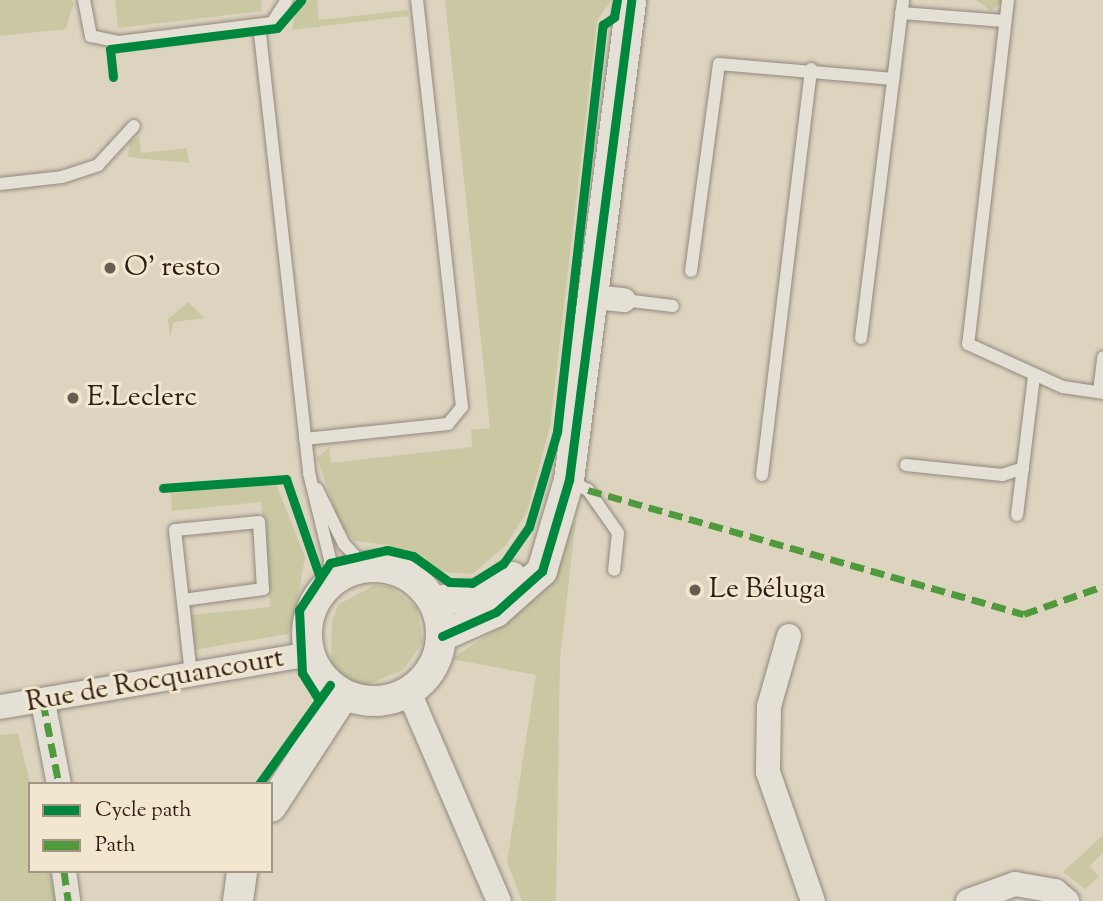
<!DOCTYPE html>
<html>
<head>
<meta charset="utf-8">
<style>
	body { margin:0 }
	#map { position:relative; width:1103px; height:901px; overflow:hidden; background:#ddd4c0; font-family:"Sorts Mill Goudy",serif }
	div>[style] { position:absolute }
	[style*='--x'] { left:calc(var(--x)*1px); top:calc(var(--y)*1px); width:calc(var(--w)*1px); rotate:calc(var(--a)*1deg) }
	.green>* { inset:0; background:#c9c8a3 }
	.roads { filter:drop-shadow(0 0 2px #91897d) drop-shadow(0 0 2px #91897d) }
	.service>* { height:12px; margin:-6px; padding:0 6px; transform-origin:6px; border-radius:6px; background:#e5e0d5 }
	.minor>* { height:24px; margin:-12px; padding:0 12px; transform-origin:12px; border-radius:12px; background:#e5e0d5 }
	.tertiary>* { height:30px; margin:-15px; padding:0 15px; transform-origin:15px; border-radius:15px; background:#e5e0d5 }
	.tertiary>.ring { margin:-15px; padding:0; box-sizing:content-box; background:none; border:30px solid #e5e0d5; border-radius:50% }
	.quiet>* { height:7px; margin-top:-3.5px; transform-origin:0; background:repeating-linear-gradient(90deg,#509a3d 0 14px,transparent 0 21px) }
	.cycleway>* { height:9px; margin:-4.5px; padding:0 4.5px; transform-origin:4.5px; border-radius:4.5px; background:#00873e }
	.dots>* { width:19px; height:19px; translate:-50% -50%; box-sizing:border-box; border:4px solid #f1e6ce; border-radius:50% }
	span { translate:-50% -50%; white-space:nowrap; text-align:center; line-height:1.15; -webkit-text-stroke:6px #f1e6ce; paint-order:stroke }
	.poi-label { font-size:28px; color:#2e1c14 }
	.left { translate:0 -50%; text-align:left }
	.street-label { font-size:28px; color:#2e1c14 }
	.legend { position:absolute; left:28px; top:782px; width:245px; height:91px; box-sizing:border-box; background:#f1e6ce; border:2px solid #a39584; margin:0; padding:9px 12px; list-style:none; font-size:21px; color:#2e1c14 }
	.legend li { display:flex; align-items:center; gap:14px; height:35px }
	.legend b { width:35px; border:2px solid #a39584 }
</style>
</head>
<body>
<div id="map">
	<div class="green">
		<i style="clip-path:polygon(0 0,70px 0,74px 2px,66px 29px,0 36px)"></i>
		<i style="clip-path:polygon(115px 0,261px 0,262px 11px,118px 28px)"></i>
		<i style="clip-path:polygon(298px 0,317px 0,319px 20px,407px 10px,408px 16px,292px 30px)"></i>
		<i style="clip-path:polygon(445px 0,611px 0,597px 21px,550px 427px,527px 512px,506px 545px,473px 574px,443px 572px,388px 545px,355px 541px,341px 527px,317px 458px,329px 447px,331px 463px,472px 447px,471px 430px,490px 428px)"></i>
		<i style="clip-path:polygon(976px 0,1005px 0,991px 11px)"></i>
		<i style="clip-path:polygon(139px 136px,141px 153px,187px 148px,189px 163px,128px 157px,129px 143px)"></i>
		<i style="clip-path:polygon(188px 302px,205px 318px,174px 322px,170px 338px,168px 319px)"></i>
		<i style="clip-path:polygon(275px 481px,305px 557px,294px 621px,288px 634px,193px 650px,189px 615px,270px 607px,261px 502px,172px 511px,171px 493px)"></i>
		<i style="clip-path:polygon(576px 520px,560px 658px,556px 901px,522px 901px,507px 862px,536px 675px,451px 659px,500px 627px,538px 587px)"></i>
		<i style="clip-path:polygon(375px 585px,391px 587px,417px 608px,423px 642px,403px 670px,367px 685px,351px 683px,331px 664px,332px 620px,339px 604px)"></i>
		<i style="clip-path:polygon(18px 733px,30px 784px,30px 871px,50px 871px,57px 901px,0 901px,0 735px)"></i>
		<i style="clip-path:polygon(1103px 835px,1103px 852px,1090px 866px,1099px 877px,1085px 889px,1063px 872px)"></i>
	</div>
	<div class="roads">
		<div class="service">
			<i style="--x:84;--y:0;--w:37;--a:79"></i>
			<i style="--x:91;--y:36;--w:29;--a:12"></i>
			<i style="--x:119;--y:42;--w:154;--a:-7.1"></i>
			<i style="--x:272;--y:23;--w:27;--a:-57"></i>
			<i style="--x:1008;--y:0;--w:346;--a:96.6"></i>
			<i style="--x:968;--y:344;--w:104;--a:24.4"></i>
			<i style="--x:1063;--y:387;--w:40;--a:8.5"></i>
			<i style="--x:901;--y:13;--w:104;--a:4.4"></i>
			<i style="--x:259;--y:25;--w:451;--a:83.6"></i>
			<i style="--x:309;--y:473;--w:89;--a:76.3"></i>
			<i style="--x:330;--y:559;--w:27;--a:92"></i>
			<i style="--x:0;--y:184;--w:62;--a:-6.4"></i>
			<i style="--x:62;--y:177;--w:38;--a:-18"></i>
			<i style="--x:98;--y:165;--w:53;--a:-47.3"></i>
			<i style="--x:691;--y:271;--w:209;--a:-82.3"></i>
			<i style="--x:719;--y:64;--w:175;--a:4.9"></i>
			<i style="--x:624;--y:300;--w:49;--a:7"></i>
			<i style="--x:861;--y:338;--w:341;--a:-82.9"></i>
			<i style="--x:1099;--y:392;--w:35;--a:-83"></i>
			<i style="--x:305;--y:439;--w:144;--a:-6"></i>
			<i style="--x:448;--y:424;--w:22;--a:-51"></i>
			<i style="--x:462;--y:407;--w:409;--a:-96.3"></i>
			<i style="--x:906;--y:465;--w:97;--a:5.9"></i>
			<i style="--x:1002;--y:475;--w:22;--a:-18"></i>
			<i style="--x:762;--y:475;--w:409;--a:-83.1"></i>
			<i style="--x:570;--y:481;--w:20;--a:27"></i>
			<i style="--x:588;--y:490;--w:52;--a:55.1"></i>
			<i style="--x:618;--y:533;--w:37;--a:96"></i>
			<i style="--x:317;--y:489;--w:61;--a:63.9"></i>
			<i style="--x:344;--y:544;--w:34;--a:47"></i>
			<i style="--x:1017;--y:515;--w:140;--a:-83"></i>
			<i style="--x:183;--y:600;--w:81;--a:-7.8"></i>
			<i style="--x:263;--y:589;--w:67;--a:-93.4"></i>
			<i style="--x:259;--y:522;--w:84;--a:174.6"></i>
			<i style="--x:175;--y:530;--w:146;--a:83.7"></i>
		</div>
		<div class="minor">
			<i style="--x:594;--y:297;--w:30;--a:6"></i>
			<i style="--x:789;--y:636;--w:73;--a:105.9"></i>
			<i style="--x:769;--y:706;--w:66;--a:90.9"></i>
			<i style="--x:768;--y:772;--w:137;--a:70.8"></i>
			<i style="--x:408;--y:690;--w:230;--a:66.7"></i>
			<i style="--x:43;--y:702;--w:84;--a:79"></i>
			<i style="--x:0;--y:707;--w:314;--a:-9.7"></i>
			<i style="--x:64;--y:871;--w:30;--a:82"></i>
			<i style="--x:968;--y:901;--w:50;--a:-19.9"></i>
			<i style="--x:1015;--y:884;--w:41;--a:9.9"></i>
			<i style="--x:1055;--y:891;--w:16;--a:40"></i>
		</div>
		<div class="tertiary">
			<i class="ring" style="left:307px;top:567px;width:104px;height:104px"></i>
			<i style="--x:435;--y:601;--w:56;--a:-7.1"></i>
			<i style="--x:491;--y:594;--w:27;--a:-39"></i>
			<i style="--x:442;--y:636;--w:59;--a:-24"></i>
			<i style="--x:496;--y:612;--w:62;--a:-41.7"></i>
			<i style="--x:542;--y:571;--w:95;--a:-73.5"></i>
			<i style="--x:569;--y:480;--w:484;--a:-82.6"></i>
			<i style="--x:271;--y:807;--w:132;--a:-57"></i>
			<i style="--x:238;--y:901;--w:30;--a:-82"></i>
		</div>
	</div>
	<div class="quiet">
		<i style="--x:588;--y:490;--w:453;--a:15.9"></i>
		<i style="--x:1024;--y:614;--w:84;--a:-19.5"></i>
		<i style="--x:43;--y:702;--w:84;--a:79"></i>
		<i style="--x:64;--y:871;--w:30;--a:82"></i>
	</div>
	<div class="cycleway">
		<i style="--x:113;--y:77;--w:28;--a:-96"></i>
		<i style="--x:110;--y:49;--w:168;--a:-7.2"></i>
		<i style="--x:277;--y:28;--w:37;--a:-49"></i>
		<i style="--x:163;--y:488;--w:123;--a:-4.2"></i>
		<i style="--x:286;--y:479;--w:102;--a:71"></i>
		<i style="--x:442;--y:636;--w:59;--a:-24"></i>
		<i style="--x:496;--y:612;--w:62;--a:-41.7"></i>
		<i style="--x:542;--y:571;--w:95;--a:-73.5"></i>
		<i style="--x:569;--y:480;--w:484;--a:-82.6"></i>
		<i style="--x:319;--y:700;--w:32;--a:-122"></i>
		<i style="--x:302;--y:673;--w:63;--a:-92.7"></i>
		<i style="--x:299;--y:610;--w:56;--a:-56.6"></i>
		<i style="--x:330;--y:563;--w:58;--a:-12.8"></i>
		<i style="--x:387;--y:550;--w:27;--a:13"></i>
		<i style="--x:413;--y:556;--w:44;--a:35.8"></i>
		<i style="--x:449;--y:582;--w:23;--a:2"></i>
		<i style="--x:472;--y:583;--w:36;--a:-32"></i>
		<i style="--x:503;--y:564;--w:45;--a:-54.9"></i>
		<i style="--x:529;--y:527;--w:99;--a:-73.6"></i>
		<i style="--x:557;--y:432;--w:410;--a:-83.6"></i>
		<i style="--x:603;--y:25;--w:14;--a:-36"></i>
		<i style="--x:614;--y:17;--w:17;--a:-80"></i>
		<i style="--x:259;--y:784;--w:122;--a:-54.4"></i>
	</div>
	<div class="dots">
		<i style="left:110px;top:268px;background:#6b5c50"></i>
		<i style="left:73px;top:398px;background:#6b5c50"></i>
		<i style="left:695px;top:590px;background:#6b5c50"></i>
	</div>
	<div class="poi-label">
		<span class="left" style="left:124px;top:268px">O' resto</span>
		<span class="left" style="left:87px;top:398px">E.Leclerc</span>
		<span class="left" style="left:709px;top:590px">Le Béluga</span>
	</div>
	<div class="street-label">
		<span style="left:155px;top:681px;rotate:-10deg">Rue de Rocquancourt</span>
	</div>
	<ul class="legend">
	<li><b style="height:9px;background:#00873e"></b>Cycle path</li>
	<li><b style="height:9px;background:#509a3d"></b>Path</li>
	</ul>
</div>
</body>
</html>
